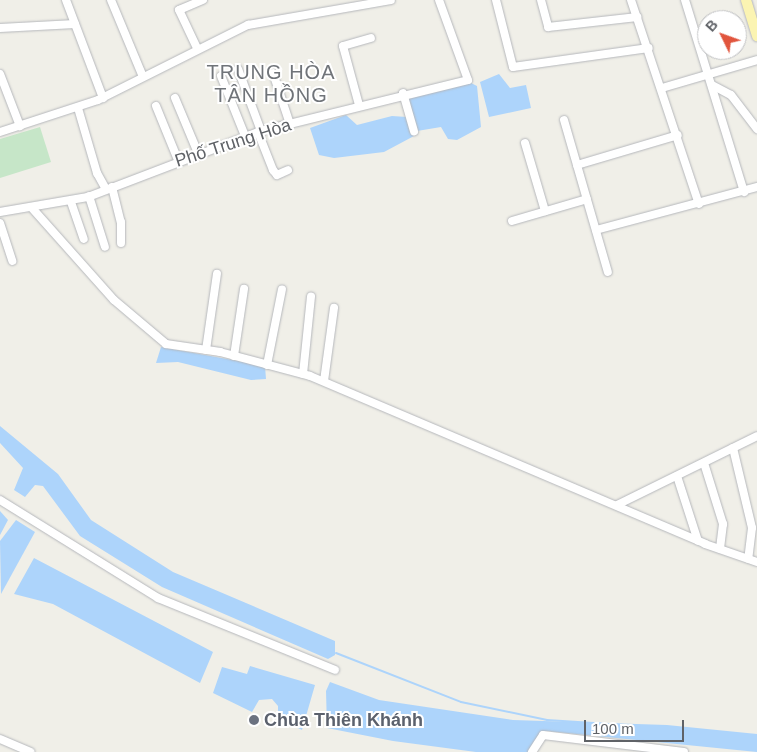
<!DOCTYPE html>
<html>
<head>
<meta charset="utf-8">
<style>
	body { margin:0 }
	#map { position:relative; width:757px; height:752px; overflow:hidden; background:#f0efe8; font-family:Helvetica,sans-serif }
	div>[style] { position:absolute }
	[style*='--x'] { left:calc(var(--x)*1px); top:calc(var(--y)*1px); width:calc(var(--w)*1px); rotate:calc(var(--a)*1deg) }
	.green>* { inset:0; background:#c6e6c8 }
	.water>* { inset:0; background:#add4fb }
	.stream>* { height:2px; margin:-1px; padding:0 1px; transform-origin:1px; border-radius:1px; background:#add4fb }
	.roads { filter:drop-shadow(0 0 1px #b5b7bb) drop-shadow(0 0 1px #b5b7bb) }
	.minor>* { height:8px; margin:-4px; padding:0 4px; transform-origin:4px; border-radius:4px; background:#fff }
	.major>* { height:10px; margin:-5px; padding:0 5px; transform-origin:5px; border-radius:5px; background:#fbf4b2 }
	.dots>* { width:14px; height:14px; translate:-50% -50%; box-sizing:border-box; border:2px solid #fff; border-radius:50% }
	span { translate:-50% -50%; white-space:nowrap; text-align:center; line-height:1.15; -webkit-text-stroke:4px #fff; paint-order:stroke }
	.street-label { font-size:18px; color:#5f6267 }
	.worship-label { font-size:18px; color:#5b616d; font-weight:700 }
	.left { translate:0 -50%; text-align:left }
	.quarter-label { font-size:20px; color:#707479; letter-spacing:1px }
	.north { position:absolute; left:697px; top:10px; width:50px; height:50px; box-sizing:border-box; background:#fff; border:1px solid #bfc0c2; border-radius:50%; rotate:312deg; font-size:14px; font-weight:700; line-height:20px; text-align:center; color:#5f6267 }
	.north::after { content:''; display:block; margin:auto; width:18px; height:22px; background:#e1553d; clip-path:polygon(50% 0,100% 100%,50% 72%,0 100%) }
	.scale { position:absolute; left:584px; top:720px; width:100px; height:22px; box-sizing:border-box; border:2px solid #5f6267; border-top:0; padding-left:6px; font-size:15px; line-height:18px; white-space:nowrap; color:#5f6267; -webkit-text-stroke:4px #fff; paint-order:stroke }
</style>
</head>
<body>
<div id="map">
	<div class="green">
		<i style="clip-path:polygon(40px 127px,51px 162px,0 178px,0 139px)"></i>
	</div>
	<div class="water">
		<i style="clip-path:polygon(499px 74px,510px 88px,526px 85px,531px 108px,489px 117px,480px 82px)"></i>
		<i style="clip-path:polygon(471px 83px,477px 86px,481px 127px,457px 140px,448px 139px,441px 127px,417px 131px,407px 97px)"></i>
		<i style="clip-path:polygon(346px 115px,357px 125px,392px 116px,407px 117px,414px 136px,384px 152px,334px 158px,319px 155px,310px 128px)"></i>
		<i style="clip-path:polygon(161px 347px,265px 366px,266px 379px,251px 380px,178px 362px,156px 363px)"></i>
		<i style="clip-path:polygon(0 426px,58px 474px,91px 520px,173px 572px,335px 641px,335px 655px,328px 659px,162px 587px,80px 536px,43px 486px,35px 485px,25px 497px,14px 490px,23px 468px,0 443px)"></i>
		<i style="clip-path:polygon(0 511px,8px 520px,0 535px)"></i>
		<i style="clip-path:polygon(16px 520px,35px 532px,1px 594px,0 541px)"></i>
		<i style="clip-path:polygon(34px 558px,213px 652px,200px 683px,53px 604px,14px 594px)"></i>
		<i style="clip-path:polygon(250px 666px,315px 685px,302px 730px,278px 718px,278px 706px,272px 699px,259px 700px,252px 712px,213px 693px,222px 667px,247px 674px)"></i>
		<i style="clip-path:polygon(330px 682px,379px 700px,513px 720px,667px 725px,757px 734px,757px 752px,546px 731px,531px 752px,476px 752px,393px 741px,327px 728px,326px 691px)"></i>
	</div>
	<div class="stream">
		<i style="--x:336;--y:653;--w:134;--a:21.4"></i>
		<i style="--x:461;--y:702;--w:88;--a:11.8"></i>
		<i style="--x:547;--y:720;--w:93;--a:3.7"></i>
	</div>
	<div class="roads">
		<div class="minor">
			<i style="--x:66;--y:0;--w:105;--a:69.3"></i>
			<i style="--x:111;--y:0;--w:83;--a:67.4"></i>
			<i style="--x:496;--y:0;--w:69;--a:75.8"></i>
			<i style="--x:513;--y:67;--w:137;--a:-8"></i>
			<i style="--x:541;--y:0;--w:28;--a:75"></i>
			<i style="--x:548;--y:27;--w:90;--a:-6.4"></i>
			<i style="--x:631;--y:0;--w:215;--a:71.6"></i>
			<i style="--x:685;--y:0;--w:201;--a:72.9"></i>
			<i style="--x:0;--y:28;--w:75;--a:-3.1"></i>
			<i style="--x:197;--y:48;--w:42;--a:-115.3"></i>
			<i style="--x:179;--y:10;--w:26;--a:-23"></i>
			<i style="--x:238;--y:69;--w:66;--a:69.6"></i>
			<i style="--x:273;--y:73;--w:54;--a:71.6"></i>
			<i style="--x:0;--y:74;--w:56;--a:69"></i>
			<i style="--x:221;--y:76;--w:65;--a:68.2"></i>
			<i style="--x:712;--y:85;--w:21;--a:28"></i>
			<i style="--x:731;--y:95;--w:43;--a:52.6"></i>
			<i style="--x:662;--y:88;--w:99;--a:-16.4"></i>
			<i style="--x:403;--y:93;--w:40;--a:74"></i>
			<i style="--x:175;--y:98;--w:60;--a:67.3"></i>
			<i style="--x:359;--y:105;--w:61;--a:-105.2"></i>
			<i style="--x:343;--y:46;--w:29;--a:-16"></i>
			<i style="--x:156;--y:106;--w:58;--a:67.8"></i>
			<i style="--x:78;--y:108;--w:68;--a:73.7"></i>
			<i style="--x:97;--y:173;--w:18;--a:61"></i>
			<i style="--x:564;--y:120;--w:158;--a:73.9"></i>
			<i style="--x:0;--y:132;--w:103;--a:-18.1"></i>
			<i style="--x:98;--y:100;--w:168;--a:-26.6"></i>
			<i style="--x:248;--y:25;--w:145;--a:-9.9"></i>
			<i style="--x:258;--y:132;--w:41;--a:68.5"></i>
			<i style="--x:273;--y:170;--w:6;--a:51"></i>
			<i style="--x:277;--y:175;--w:12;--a:-24"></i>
			<i style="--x:525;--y:143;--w:71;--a:73.6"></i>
			<i style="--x:577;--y:165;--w:105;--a:-16.5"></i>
			<i style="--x:112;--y:187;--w:36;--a:76"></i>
			<i style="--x:121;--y:222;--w:21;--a:90"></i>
			<i style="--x:89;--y:196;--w:53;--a:72.6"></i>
			<i style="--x:71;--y:202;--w:39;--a:71"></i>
			<i style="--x:32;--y:208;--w:123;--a:48.3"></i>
			<i style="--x:114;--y:300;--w:68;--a:40.2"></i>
			<i style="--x:166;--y:344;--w:55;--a:8.4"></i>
			<i style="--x:220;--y:352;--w:93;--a:14.9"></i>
			<i style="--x:310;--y:376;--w:429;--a:23"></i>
			<i style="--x:705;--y:544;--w:55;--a:19.1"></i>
			<i style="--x:0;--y:212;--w:89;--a:-9.7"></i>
			<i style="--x:88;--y:197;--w:185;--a:-20.9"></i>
			<i style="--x:261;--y:131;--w:213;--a:-13.8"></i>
			<i style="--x:468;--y:80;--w:85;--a:-109.9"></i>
			<i style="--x:512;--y:221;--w:78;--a:-16.3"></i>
			<i style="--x:0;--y:223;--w:40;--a:72"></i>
			<i style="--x:596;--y:230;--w:167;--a:-15"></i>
			<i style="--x:206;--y:350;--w:77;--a:-81.8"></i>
			<i style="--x:234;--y:356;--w:68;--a:-81.5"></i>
			<i style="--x:267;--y:365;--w:77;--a:-78.8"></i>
			<i style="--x:303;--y:374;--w:78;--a:-84.1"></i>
			<i style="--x:324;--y:381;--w:74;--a:-82.2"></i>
			<i style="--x:733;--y:448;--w:82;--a:76.6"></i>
			<i style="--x:752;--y:528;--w:31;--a:97"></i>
			<i style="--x:704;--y:463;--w:64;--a:72.7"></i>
			<i style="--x:723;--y:524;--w:25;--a:97"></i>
			<i style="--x:677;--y:476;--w:68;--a:72.1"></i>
			<i style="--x:0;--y:500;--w:186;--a:31.8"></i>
			<i style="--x:158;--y:598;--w:191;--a:22.1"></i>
			<i style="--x:617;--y:505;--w:156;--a:-26.2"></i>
			<i style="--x:0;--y:739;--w:33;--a:23"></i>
			<i style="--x:532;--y:752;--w:20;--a:-57"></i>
			<i style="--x:543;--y:735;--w:142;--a:6.9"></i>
		</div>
		<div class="major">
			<i style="--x:746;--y:0;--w:38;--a:73"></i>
		</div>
	</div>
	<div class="dots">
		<i style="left:254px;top:720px;background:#6b7280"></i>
	</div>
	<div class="street-label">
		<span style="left:233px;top:143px;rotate:-18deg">Phố Trung Hòa</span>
	</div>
	<div class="worship-label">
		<span class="left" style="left:264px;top:720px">Chùa Thiên Khánh</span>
	</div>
	<div class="quarter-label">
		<span style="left:271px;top:84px">TRUNG HÒA<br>TÂN HỒNG</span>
	</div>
	<div class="north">B</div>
	<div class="scale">100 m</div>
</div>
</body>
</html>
